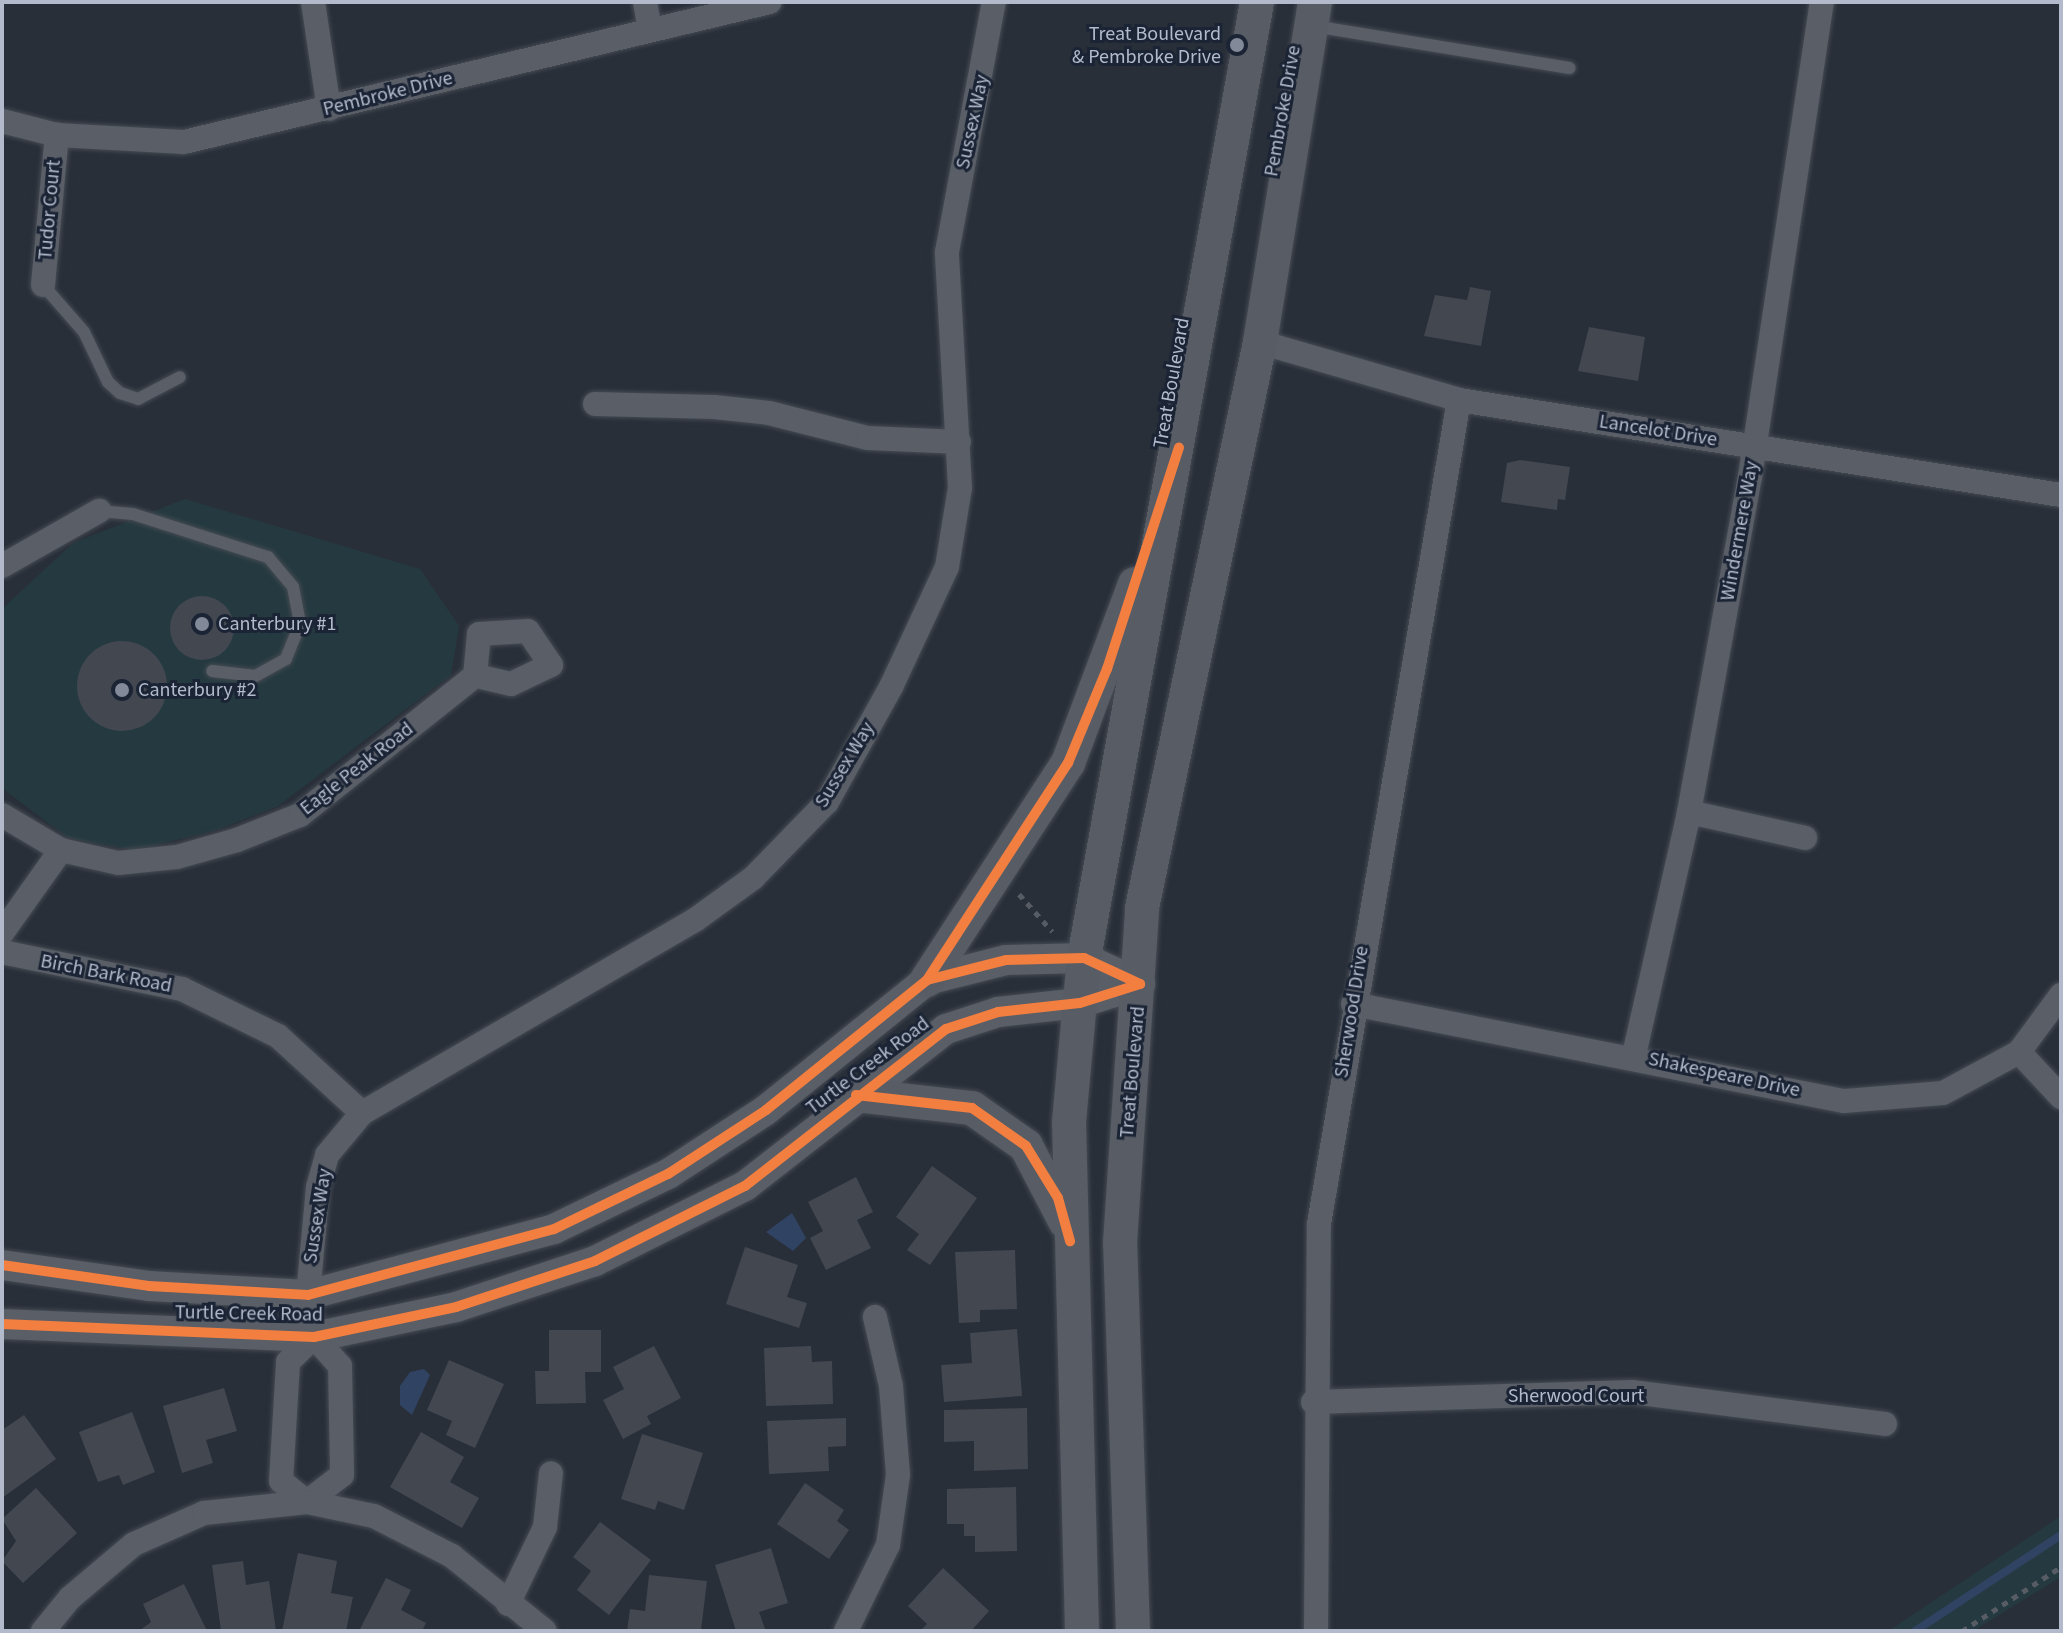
<!DOCTYPE html>
<html>
<head>
<meta charset="utf-8">
<style>
	body { margin:0 }
	#map { position:relative; width:2063px; height:1633px; overflow:hidden; background:#292f39; font-family:"Source Sans 3",sans-serif }
	div>[style] { position:absolute }
	[style*='--x'] { left:calc(var(--x)*1px); top:calc(var(--y)*1px); width:calc(var(--w)*1px); rotate:calc(var(--a)*1deg) }
	.green>* { inset:0; background:#253a40 }
	.water>* { inset:0; background:#314363 }
	.stream>* { height:8px; margin:-4px; padding:0 4px; transform-origin:4px; border-radius:4px; background:#314363 }
	.building>* { inset:0; background:#424750 }
	.round { border-radius:50% }
	.path>* { height:5px; margin-top:-2.5px; transform-origin:0; background:repeating-linear-gradient(90deg,#575c64 0 6px,transparent 0 12px) }
	.roads { filter:drop-shadow(0 0 2px #454a52) drop-shadow(0 0 2px #454a52) }
	.service>* { height:12px; margin:-6px; padding:0 6px; transform-origin:6px; border-radius:6px; background:#595e67 }
	.minor>* { height:24px; margin:-12px; padding:0 12px; transform-origin:12px; border-radius:12px; background:#595e67 }
	.tertiary>* { height:30px; margin:-15px; padding:0 15px; transform-origin:15px; border-radius:15px; background:#595e67 }
	.secondary>* { height:34px; margin:-17px; padding:0 17px; transform-origin:17px; border-radius:17px; background:#585c65 }
	.cycleway>* { height:10px; margin:-5px; padding:0 5px; transform-origin:5px; border-radius:5px; background:#f27e40 }
	.dots>* { width:22px; height:22px; translate:-50% -50%; box-sizing:border-box; border:4px solid #1b2435; border-radius:50% }
	span { translate:-50% -50%; white-space:nowrap; text-align:center; line-height:1.15; -webkit-text-stroke:6px #1b2435; paint-order:stroke }
	.poi-label { font-size:20px; color:#b2bacb }
	.right { translate:-100% -50%; text-align:right }
	.left { translate:0 -50%; text-align:left }
	.street-label { font-size:20px; color:#b2bacb }
	.frame { position:absolute; inset:0; border:4px solid #b2bacb; pointer-events:none }
</style>
</head>
<body>
<div id="map">
	<div class="green">
		<i style="clip-path:polygon(185px 499px,420px 569px,459px 626px,451px 675px,278px 806px,214px 831px,134px 850px,68px 838px,2px 788px,2px 609px,73px 543px)"></i>
		<i style="clip-path:polygon(2061px 1516px,2061px 1577px,1973px 1631px,1888px 1631px)"></i>
	</div>
	<div class="water">
		<i style="clip-path:polygon(792px 1213px,806px 1238px,793px 1251px,766px 1232px)"></i>
		<i style="clip-path:polygon(424px 1369px,430px 1375px,412px 1415px,400px 1405px,400px 1386px,410px 1372px)"></i>
	</div>
	<div class="stream">
		<i style="--x:1915;--y:1631;--w:175;--a:-33.3"></i>
	</div>
	<div class="building">
		<i style="clip-path:polygon(1470px 287px,1491px 291px,1481px 346px,1424px 336px,1435px 295px,1467px 300px)"></i>
		<i style="clip-path:polygon(1589px 327px,1645px 337px,1638px 381px,1578px 371px)"></i>
		<i style="clip-path:polygon(1520px 460px,1570px 467px,1565px 500px,1558px 499px,1557px 510px,1501px 502px,1507px 463px)"></i>
		<i class="round" style="left:170px;top:596px;width:64px;height:64px"></i>
		<i class="round" style="left:77px;top:641px;width:90px;height:90px"></i>
		<i style="clip-path:polygon(932px 1166px,977px 1198px,930px 1265px,907px 1250px,919px 1234px,896px 1217px)"></i>
		<i style="clip-path:polygon(856px 1177px,873px 1212px,857px 1220px,871px 1248px,826px 1270px,810px 1238px,823px 1231px,808px 1202px)"></i>
		<i style="clip-path:polygon(745px 1247px,798px 1265px,787px 1297px,807px 1303px,799px 1328px,726px 1304px)"></i>
		<i style="clip-path:polygon(1015px 1250px,1017px 1309px,980px 1310px,980px 1322px,959px 1323px,955px 1252px)"></i>
		<i style="clip-path:polygon(1017px 1329px,1022px 1396px,944px 1402px,941px 1365px,972px 1363px,970px 1333px)"></i>
		<i style="clip-path:polygon(549px 1330px,601px 1330px,601px 1372px,585px 1372px,586px 1403px,536px 1404px,535px 1371px,549px 1371px)"></i>
		<i style="clip-path:polygon(654px 1346px,681px 1398px,647px 1416px,651px 1424px,623px 1439px,603px 1400px,624px 1389px,613px 1367px)"></i>
		<i style="clip-path:polygon(811px 1346px,812px 1362px,832px 1361px,833px 1404px,766px 1406px,764px 1348px)"></i>
		<i style="clip-path:polygon(449px 1360px,504px 1384px,475px 1448px,446px 1435px,452px 1421px,427px 1410px)"></i>
		<i style="clip-path:polygon(224px 1388px,237px 1431px,206px 1440px,213px 1463px,182px 1473px,163px 1406px)"></i>
		<i style="clip-path:polygon(1027px 1408px,1028px 1469px,974px 1471px,974px 1441px,944px 1442px,944px 1410px)"></i>
		<i style="clip-path:polygon(132px 1412px,155px 1472px,123px 1485px,119px 1475px,98px 1482px,79px 1432px)"></i>
		<i style="clip-path:polygon(24px 1415px,56px 1459px,2px 1498px,2px 1430px)"></i>
		<i style="clip-path:polygon(846px 1418px,846px 1446px,828px 1447px,829px 1471px,769px 1474px,767px 1421px)"></i>
		<i style="clip-path:polygon(421px 1432px,464px 1457px,450px 1482px,479px 1498px,462px 1528px,390px 1487px)"></i>
		<i style="clip-path:polygon(642px 1434px,703px 1453px,684px 1510px,658px 1501px,655px 1510px,621px 1499px)"></i>
		<i style="clip-path:polygon(805px 1483px,844px 1510px,837px 1521px,849px 1530px,829px 1559px,777px 1524px)"></i>
		<i style="clip-path:polygon(1016px 1487px,1017px 1551px,975px 1552px,975px 1536px,964px 1536px,964px 1524px,947px 1524px,947px 1489px)"></i>
		<i style="clip-path:polygon(36px 1488px,77px 1533px,23px 1583px,2px 1561px,16px 1541px,2px 1519px)"></i>
		<i style="clip-path:polygon(600px 1522px,651px 1560px,609px 1615px,577px 1590px,591px 1571px,573px 1557px)"></i>
		<i style="clip-path:polygon(771px 1548px,788px 1603px,759px 1612px,765px 1629px,736px 1631px,715px 1565px)"></i>
		<i style="clip-path:polygon(298px 1553px,337px 1561px,331px 1593px,353px 1597px,346px 1631px,282px 1631px)"></i>
		<i style="clip-path:polygon(243px 1561px,246px 1585px,269px 1581px,276px 1631px,221px 1631px,212px 1565px)"></i>
		<i style="clip-path:polygon(943px 1568px,989px 1611px,971px 1631px,920px 1631px,927px 1624px,908px 1606px)"></i>
		<i style="clip-path:polygon(649px 1575px,707px 1581px,701px 1630px,627px 1631px,630px 1609px,645px 1611px)"></i>
		<i style="clip-path:polygon(386px 1578px,411px 1590px,401px 1610px,426px 1623px,422px 1631px,359px 1631px)"></i>
		<i style="clip-path:polygon(184px 1584px,207px 1631px,139px 1631px,151px 1622px,143px 1604px)"></i>
	</div>
	<div class="path">
		<i style="--x:1019;--y:894;--w:50;--a:48.3"></i>
		<i style="--x:1962;--y:1631;--w:118;--a:-32.9"></i>
	</div>
	<div class="roads">
		<div class="service">
			<i style="--x:1313;--y:26;--w:260;--a:9.3"></i>
			<i style="--x:43;--y:285;--w:62;--a:48.9"></i>
			<i style="--x:84;--y:332;--w:55;--a:64.4"></i>
			<i style="--x:108;--y:382;--w:16;--a:43"></i>
			<i style="--x:120;--y:393;--w:19;--a:18"></i>
			<i style="--x:138;--y:399;--w:47;--a:-27.6"></i>
			<i style="--x:99;--y:511;--w:34;--a:5"></i>
			<i style="--x:133;--y:514;--w:142;--a:17.7"></i>
			<i style="--x:268;--y:557;--w:39;--a:50"></i>
			<i style="--x:293;--y:587;--w:38;--a:79"></i>
			<i style="--x:300;--y:624;--w:38;--a:112"></i>
			<i style="--x:286;--y:659;--w:35;--a:151"></i>
			<i style="--x:255;--y:676;--w:43;--a:-173.4"></i>
		</div>
		<div class="minor">
			<i style="--x:313;--y:2;--w:108;--a:81.5"></i>
			<i style="--x:645;--y:2;--w:27;--a:80"></i>
			<i style="--x:2;--y:121;--w:57;--a:14.3"></i>
			<i style="--x:57;--y:135;--w:127;--a:3.2"></i>
			<i style="--x:184;--y:142;--w:602;--a:-13.44"></i>
			<i style="--x:43;--y:285;--w:151;--a:-84.7"></i>
			<i style="--x:1260;--y:342;--w:207;--a:16.2"></i>
			<i style="--x:1459;--y:400;--w:609;--a:8.97"></i>
			<i style="--x:595;--y:404;--w:119;--a:1.4"></i>
			<i style="--x:714;--y:407;--w:55;--a:6.2"></i>
			<i style="--x:769;--y:413;--w:102;--a:14.2"></i>
			<i style="--x:868;--y:438;--w:91;--a:2.5"></i>
			<i style="--x:2;--y:566;--w:112;--a:-29.6"></i>
			<i style="--x:1689;--y:812;--w:119;--a:12.6"></i>
			<i style="--x:2;--y:815;--w:69;--a:30.7"></i>
			<i style="--x:61;--y:850;--w:58;--a:12.8"></i>
			<i style="--x:118;--y:863;--w:59;--a:-5.8"></i>
			<i style="--x:177;--y:857;--w:62;--a:-15.8"></i>
			<i style="--x:237;--y:840;--w:68;--a:-21.6"></i>
			<i style="--x:300;--y:815;--w:223;--a:-38.5"></i>
			<i style="--x:475;--y:676;--w:42;--a:-84.6"></i>
			<i style="--x:479;--y:634;--w:49;--a:-3.5"></i>
			<i style="--x:528;--y:631;--w:41;--a:55.9"></i>
			<i style="--x:551;--y:665;--w:44;--a:154.6"></i>
			<i style="--x:511;--y:684;--w:37;--a:-167"></i>
			<i style="--x:2;--y:933;--w:102;--a:-54.6"></i>
			<i style="--x:2;--y:952;--w:184;--a:11.6"></i>
			<i style="--x:182;--y:989;--w:107;--a:26.1"></i>
			<i style="--x:278;--y:1036;--w:114;--a:42.5"></i>
			<i style="--x:1353;--y:1004;--w:500;--a:11.18"></i>
			<i style="--x:1844;--y:1101;--w:99;--a:-4.6"></i>
			<i style="--x:1943;--y:1093;--w:86;--a:-28.3"></i>
			<i style="--x:2019;--y:1052;--w:71;--a:-53.6"></i>
			<i style="--x:2019;--y:1052;--w:62;--a:47"></i>
			<i style="--x:1634;--y:1055;--w:249;--a:-77.2"></i>
			<i style="--x:1689;--y:812;--w:341;--a:-79.7"></i>
			<i style="--x:1750;--y:477;--w:480;--a:-81.4"></i>
			<i style="--x:314;--y:1337;--w:42;--a:-98.1"></i>
			<i style="--x:308;--y:1295;--w:108;--a:-84.7"></i>
			<i style="--x:318;--y:1187;--w:33;--a:-74"></i>
			<i style="--x:327;--y:1155;--w:55;--a:-50.2"></i>
			<i style="--x:362;--y:1113;--w:385;--a:-30.1"></i>
			<i style="--x:695;--y:920;--w:72;--a:-35.9"></i>
			<i style="--x:753;--y:878;--w:106;--a:-45.8"></i>
			<i style="--x:827;--y:802;--w:132;--a:-60.9"></i>
			<i style="--x:891;--y:687;--w:132;--a:-65"></i>
			<i style="--x:947;--y:567;--w:80;--a:-80.7"></i>
			<i style="--x:960;--y:488;--w:236;--a:-93.2"></i>
			<i style="--x:947;--y:252;--w:254;--a:-79.4"></i>
			<i style="--x:314;--y:1337;--w:39;--a:48"></i>
			<i style="--x:340;--y:1366;--w:109;--a:88.9"></i>
			<i style="--x:342;--y:1475;--w:44;--a:142.4"></i>
			<i style="--x:307;--y:1502;--w:33;--a:-141"></i>
			<i style="--x:281;--y:1481;--w:119;--a:-86.6"></i>
			<i style="--x:288;--y:1362;--w:36;--a:-44"></i>
			<i style="--x:1313;--y:1402;--w:319;--a:-1.8"></i>
			<i style="--x:1632;--y:1392;--w:255;--a:7.2"></i>
			<i style="--x:508;--y:1604;--w:85;--a:-64.3"></i>
			<i style="--x:545;--y:1527;--w:54;--a:-83.7"></i>
			<i style="--x:43;--y:1631;--w:43;--a:-50.7"></i>
			<i style="--x:70;--y:1598;--w:84;--a:-40.2"></i>
			<i style="--x:134;--y:1544;--w:77;--a:-23.9"></i>
			<i style="--x:204;--y:1513;--w:104;--a:-6.1"></i>
			<i style="--x:307;--y:1502;--w:68;--a:11.8"></i>
			<i style="--x:374;--y:1516;--w:88;--a:27.1"></i>
			<i style="--x:452;--y:1556;--w:119;--a:38.9"></i>
			<i style="--x:846;--y:1631;--w:96;--a:-64"></i>
			<i style="--x:888;--y:1545;--w:71;--a:-81.9"></i>
			<i style="--x:898;--y:1475;--w:89;--a:-94.5"></i>
			<i style="--x:891;--y:1386;--w:71;--a:-103.1"></i>
			<i style="--x:1316;--y:1631;--w:407;--a:-89.6"></i>
			<i style="--x:1319;--y:1224;--w:836;--a:-80.36"></i>
		</div>
		<div class="tertiary">
			<i style="--x:2;--y:1265;--w:148;--a:8.1"></i>
			<i style="--x:149;--y:1286;--w:159;--a:3.2"></i>
			<i style="--x:308;--y:1295;--w:255;--a:-15"></i>
			<i style="--x:554;--y:1229;--w:127;--a:-25.8"></i>
			<i style="--x:668;--y:1174;--w:117;--a:-33.1"></i>
			<i style="--x:766;--y:1110;--w:207;--a:-38.9"></i>
			<i style="--x:927;--y:980;--w:81;--a:-14.2"></i>
			<i style="--x:1006;--y:960;--w:78;--a:-1.5"></i>
			<i style="--x:1084;--y:958;--w:62;--a:24.9"></i>
			<i style="--x:2;--y:1324;--w:312;--a:2.4"></i>
			<i style="--x:314;--y:1337;--w:145;--a:-11.9"></i>
			<i style="--x:456;--y:1307;--w:146;--a:-18.3"></i>
			<i style="--x:595;--y:1261;--w:168;--a:-26.6"></i>
			<i style="--x:745;--y:1186;--w:255;--a:-38"></i>
			<i style="--x:946;--y:1029;--w:55;--a:-18.1"></i>
			<i style="--x:998;--y:1012;--w:82;--a:-6.3"></i>
			<i style="--x:1080;--y:1003;--w:63;--a:-17.6"></i>
		</div>
		<div class="secondary">
			<i style="--x:927;--y:980;--w:259;--a:-57"></i>
			<i style="--x:1068;--y:763;--w:191;--a:-69.5"></i>
			<i style="--x:856;--y:1095;--w:117;--a:6.4"></i>
			<i style="--x:972;--y:1108;--w:66;--a:35.1"></i>
			<i style="--x:1026;--y:1146;--w:85;--a:62.5"></i>
			<i style="--x:1082;--y:1631;--w:509;--a:-91.46"></i>
			<i style="--x:1069;--y:1122;--w:165;--a:-84.8"></i>
			<i style="--x:1084;--y:958;--w:972;--a:-79.74"></i>
			<i style="--x:1133;--y:1631;--w:388;--a:-91.9"></i>
			<i style="--x:1120;--y:1243;--w:336;--a:-86.2"></i>
			<i style="--x:1142;--y:908;--w:578;--a:-78.22"></i>
			<i style="--x:1260;--y:342;--w:344;--a:-80.8"></i>
		</div>
	</div>
	<div class="cycleway">
		<i style="--x:927;--y:980;--w:259;--a:-57"></i>
		<i style="--x:1068;--y:763;--w:102;--a:-67.5"></i>
		<i style="--x:1107;--y:669;--w:233;--a:-72"></i>
		<i style="--x:856;--y:1095;--w:117;--a:6.4"></i>
		<i style="--x:972;--y:1108;--w:66;--a:35.1"></i>
		<i style="--x:1026;--y:1146;--w:61;--a:58.4"></i>
		<i style="--x:1058;--y:1198;--w:45;--a:74.4"></i>
		<i style="--x:2;--y:1265;--w:148;--a:8.1"></i>
		<i style="--x:149;--y:1286;--w:159;--a:3.2"></i>
		<i style="--x:308;--y:1295;--w:255;--a:-15"></i>
		<i style="--x:554;--y:1229;--w:127;--a:-25.8"></i>
		<i style="--x:668;--y:1174;--w:117;--a:-33.1"></i>
		<i style="--x:766;--y:1110;--w:207;--a:-38.9"></i>
		<i style="--x:927;--y:980;--w:81;--a:-14.2"></i>
		<i style="--x:1006;--y:960;--w:78;--a:-1.5"></i>
		<i style="--x:1084;--y:958;--w:62;--a:24.9"></i>
		<i style="--x:2;--y:1324;--w:312;--a:2.4"></i>
		<i style="--x:314;--y:1337;--w:145;--a:-11.9"></i>
		<i style="--x:456;--y:1307;--w:146;--a:-18.3"></i>
		<i style="--x:595;--y:1261;--w:168;--a:-26.6"></i>
		<i style="--x:745;--y:1186;--w:255;--a:-38"></i>
		<i style="--x:946;--y:1029;--w:55;--a:-18.1"></i>
		<i style="--x:998;--y:1012;--w:82;--a:-6.3"></i>
		<i style="--x:1080;--y:1003;--w:63;--a:-17.6"></i>
	</div>
	<div class="dots">
		<i style="left:1237px;top:45px;background:#828998"></i>
		<i style="left:202px;top:624px;background:#828998"></i>
		<i style="left:122px;top:690px;background:#828998"></i>
	</div>
	<div class="poi-label">
		<span class="right" style="left:1221px;top:46px">Treat Boulevard<br>&amp; Pembroke Drive</span>
		<span class="left" style="left:218px;top:624px">Canterbury #1</span>
		<span class="left" style="left:138px;top:690px">Canterbury #2</span>
	</div>
	<div class="street-label">
		<span style="left:388px;top:94px;rotate:-14deg">Pembroke Drive</span>
		<span style="left:1283px;top:111px;rotate:-80deg">Pembroke Drive</span>
		<span style="left:973px;top:122px;rotate:-78deg">Sussex Way</span>
		<span style="left:50px;top:210px;rotate:-85deg">Tudor Court</span>
		<span style="left:1172px;top:383px;rotate:-80deg">Treat Boulevard</span>
		<span style="left:1658px;top:431px;rotate:9deg">Lancelot Drive</span>
		<span style="left:1740px;top:531px;rotate:-80deg">Windermere Way</span>
		<span style="left:845px;top:765px;rotate:-59deg">Sussex Way</span>
		<span style="left:357px;top:769px;rotate:-38deg">Eagle Peak Road</span>
		<span style="left:106px;top:974px;rotate:11deg">Birch Bark Road</span>
		<span style="left:1352px;top:1012px;rotate:-81deg">Sherwood Drive</span>
		<span style="left:868px;top:1066px;rotate:-37deg">Turtle Creek Road</span>
		<span style="left:1133px;top:1072px;rotate:-85deg">Treat Boulevard</span>
		<span style="left:1724px;top:1075px;rotate:12deg">Shakespeare Drive</span>
		<span style="left:318px;top:1216px;rotate:-81deg">Sussex Way</span>
		<span style="left:249px;top:1314px;rotate:1deg">Turtle Creek Road</span>
		<span style="left:1576px;top:1396px">Sherwood Court</span>
	</div>
	<div class="frame"></div>
</div>
</body>
</html>
